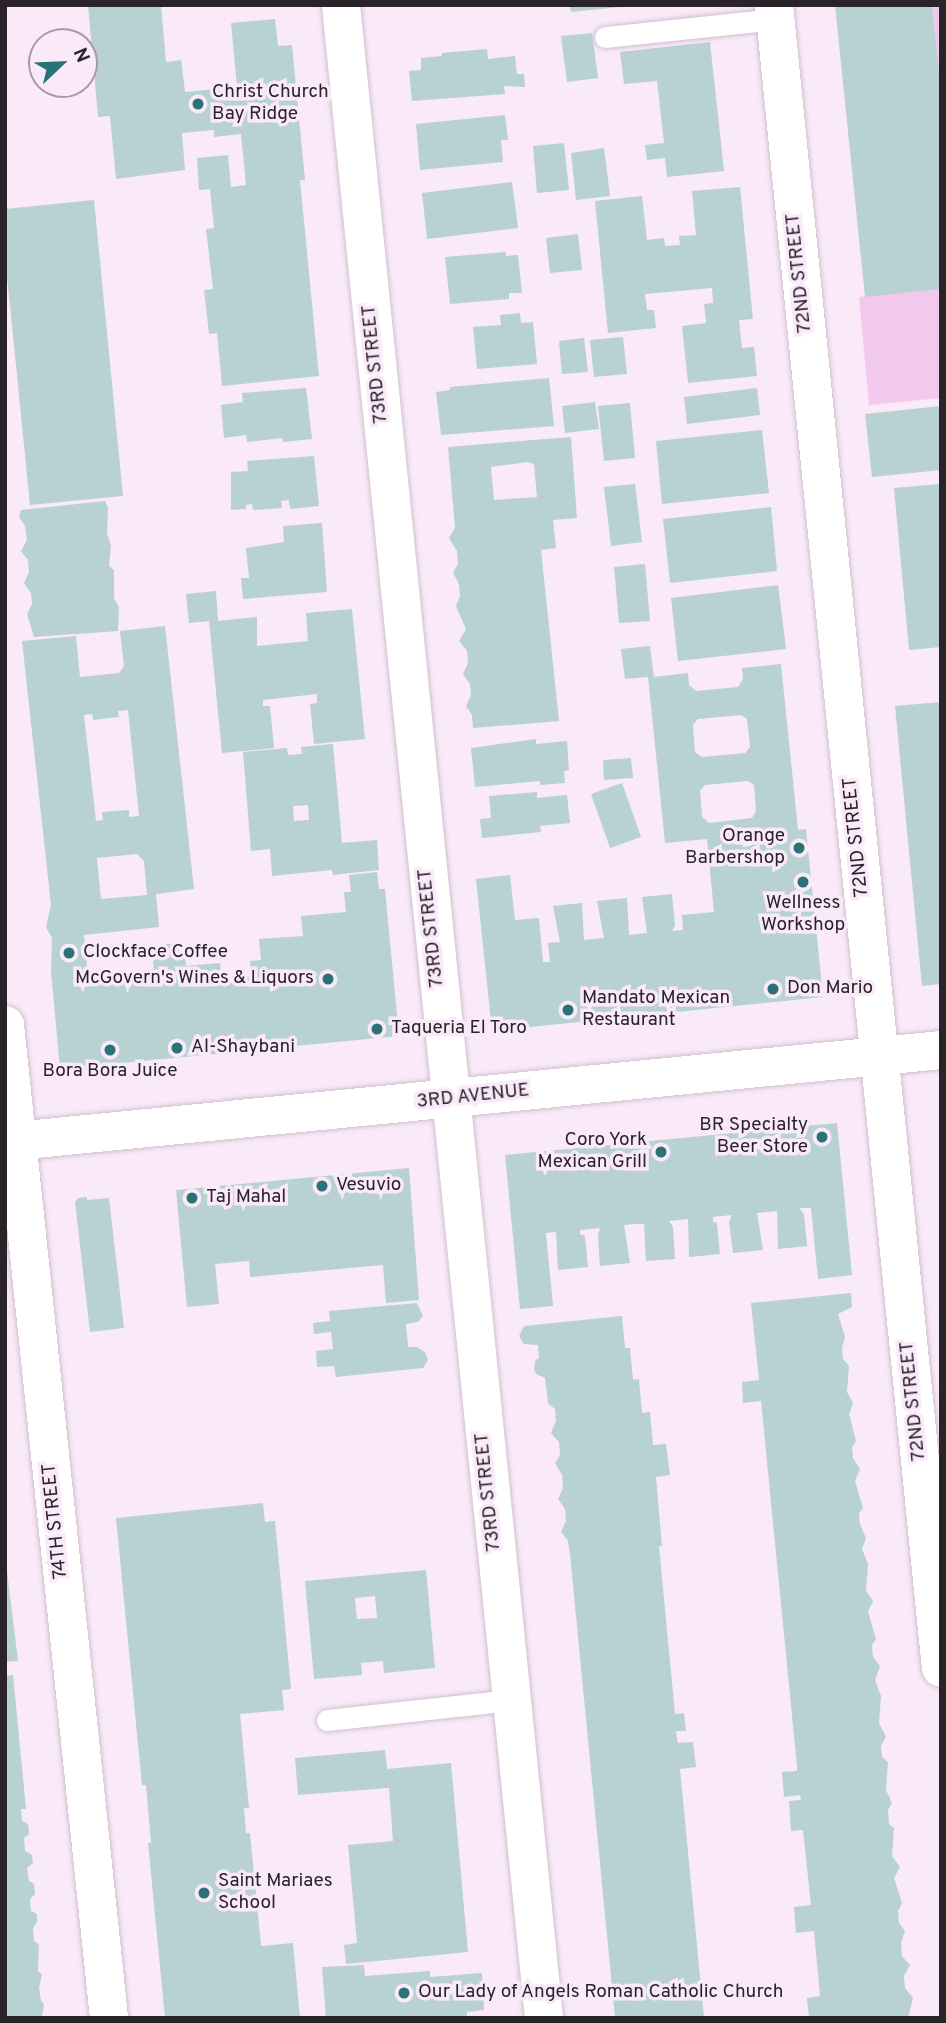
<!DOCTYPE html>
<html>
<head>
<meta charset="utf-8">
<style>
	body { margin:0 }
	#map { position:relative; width:946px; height:2023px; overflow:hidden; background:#fae9f8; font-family:Overpass,sans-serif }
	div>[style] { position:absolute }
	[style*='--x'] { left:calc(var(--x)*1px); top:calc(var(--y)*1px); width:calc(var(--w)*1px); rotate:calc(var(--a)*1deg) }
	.green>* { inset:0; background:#f2c9ed }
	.building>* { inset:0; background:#b8d1d3 }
	.roads { filter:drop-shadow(0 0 2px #d1c0cf) drop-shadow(0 0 2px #d1c0cf) }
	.lane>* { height:21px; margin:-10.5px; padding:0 10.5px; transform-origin:10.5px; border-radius:10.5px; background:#fff }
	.street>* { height:38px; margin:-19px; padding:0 19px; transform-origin:19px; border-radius:19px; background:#fff }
	.secondary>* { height:38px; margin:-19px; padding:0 19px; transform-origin:19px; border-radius:19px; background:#fff }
	.dots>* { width:19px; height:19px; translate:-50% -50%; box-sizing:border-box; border:4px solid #fae9f8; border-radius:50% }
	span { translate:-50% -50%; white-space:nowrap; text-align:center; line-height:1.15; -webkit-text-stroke:7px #fae9f8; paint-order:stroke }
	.poi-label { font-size:19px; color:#2a2329 }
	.left { translate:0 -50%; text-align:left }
	.right { translate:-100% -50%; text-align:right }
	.street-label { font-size:19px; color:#2a2329 }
	.frame { position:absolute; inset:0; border:7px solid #2a2329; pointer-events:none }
	.north { position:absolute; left:28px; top:28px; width:70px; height:70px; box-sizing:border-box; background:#fae9f8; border:2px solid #a79aa5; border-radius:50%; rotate:67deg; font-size:19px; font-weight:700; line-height:28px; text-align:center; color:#2a2329 }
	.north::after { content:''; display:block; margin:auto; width:24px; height:32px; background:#287278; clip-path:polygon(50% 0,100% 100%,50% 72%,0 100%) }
</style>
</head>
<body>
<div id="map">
	<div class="green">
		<i style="clip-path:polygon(932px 5px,941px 5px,941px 89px)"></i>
		<i style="clip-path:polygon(941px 289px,941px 398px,869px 405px,859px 297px)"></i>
	</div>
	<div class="building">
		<i style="clip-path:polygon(88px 5px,161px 5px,166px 62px,181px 60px,185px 92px,237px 87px,231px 23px,275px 19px,278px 46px,292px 45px,305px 180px,300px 180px,319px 376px,222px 386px,217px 333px,209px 334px,204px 290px,213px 289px,206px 229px,214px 228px,210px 189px,199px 190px,197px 158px,228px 155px,231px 187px,246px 185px,241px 134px,214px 137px,214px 130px,182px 133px,185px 170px,116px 179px,110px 116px,98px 117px)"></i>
		<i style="clip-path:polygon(570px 5px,620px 5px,620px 7px,571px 12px)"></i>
		<i style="clip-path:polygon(835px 5px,932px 5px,941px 89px,941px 289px,865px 297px)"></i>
		<i style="clip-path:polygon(592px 33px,598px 78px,567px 82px,561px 36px)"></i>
		<i style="clip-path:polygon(710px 42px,724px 171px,667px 177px,665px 158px,647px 160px,645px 145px,664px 143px,657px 81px,624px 84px,620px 52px)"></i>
		<i style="clip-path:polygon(487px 49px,488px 59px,515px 56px,517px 74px,524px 74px,525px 87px,504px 86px,505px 94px,412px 101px,409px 71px,421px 70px,421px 58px,442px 56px,442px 53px)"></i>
		<i style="clip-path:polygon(505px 115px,508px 140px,501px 140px,503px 162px,420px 170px,416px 124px)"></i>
		<i style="clip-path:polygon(564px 143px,569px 190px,537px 193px,533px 146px)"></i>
		<i style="clip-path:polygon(604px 148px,610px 196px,576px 200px,571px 153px)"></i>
		<i style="clip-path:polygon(512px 182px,518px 228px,427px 239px,422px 193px)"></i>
		<i style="clip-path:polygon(740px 187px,753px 319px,739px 320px,742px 348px,754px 347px,757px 376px,688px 383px,682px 326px,706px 323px,704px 304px,713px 303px,712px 288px,645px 294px,647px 310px,654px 310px,656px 328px,608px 333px,595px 201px,642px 196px,647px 240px,664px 238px,665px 246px,680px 245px,679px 236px,696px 235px,692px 191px)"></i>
		<i style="clip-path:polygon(94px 200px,123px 496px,30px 505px,5px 256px,5px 209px)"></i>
		<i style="clip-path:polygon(578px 234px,582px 270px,550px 273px,546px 238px)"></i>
		<i style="clip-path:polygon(506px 252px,506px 256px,518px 255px,522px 293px,509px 293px,509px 299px,450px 304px,445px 257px)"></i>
		<i style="clip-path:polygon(520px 313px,521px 323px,533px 322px,537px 364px,477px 369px,473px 327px,501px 325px,500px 315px)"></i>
		<i style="clip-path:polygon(623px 337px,627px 374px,594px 377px,590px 340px)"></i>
		<i style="clip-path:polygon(584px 338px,588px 372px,562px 374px,559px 341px)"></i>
		<i style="clip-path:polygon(549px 378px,554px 426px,441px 435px,436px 392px,450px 390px,450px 387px)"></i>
		<i style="clip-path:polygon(306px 388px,312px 439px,283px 442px,282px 438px,247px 442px,246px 435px,224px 438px,221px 405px,243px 402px,242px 393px)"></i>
		<i style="clip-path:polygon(757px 388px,760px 415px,687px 424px,684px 397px)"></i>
		<i style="clip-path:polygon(595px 402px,599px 429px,565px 433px,562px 406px)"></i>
		<i style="clip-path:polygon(630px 403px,635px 458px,604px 461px,598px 406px)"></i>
		<i style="clip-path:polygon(941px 406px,941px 470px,872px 477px,865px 414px)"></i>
		<i style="clip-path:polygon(762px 430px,769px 493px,662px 504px,656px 441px)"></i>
		<i style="clip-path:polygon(evenodd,571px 437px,577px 518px,553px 520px,556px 548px,541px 550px,559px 721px,473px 728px,472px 715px,466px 706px,471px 695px,470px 684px,463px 674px,468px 663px,467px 651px,459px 641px,466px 629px,456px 606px,460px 596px,459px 584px,453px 573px,458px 564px,457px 551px,449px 538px,455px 528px,448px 447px,571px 437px,527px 462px,534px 464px,537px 497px,494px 500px,491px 467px,527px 462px)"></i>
		<i style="clip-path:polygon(314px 456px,319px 506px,290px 509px,289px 500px,281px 501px,282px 508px,253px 510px,252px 504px,246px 505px,246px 509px,231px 510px,231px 472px,248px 471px,247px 461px)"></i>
		<i style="clip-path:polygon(635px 484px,642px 542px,611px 546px,604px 487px)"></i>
		<i style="clip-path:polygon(941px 484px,941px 647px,909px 650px,894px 488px)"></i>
		<i style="clip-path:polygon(105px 501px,108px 508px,107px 534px,111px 545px,109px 566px,114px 570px,114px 598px,119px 607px,118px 631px,34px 637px,27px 614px,32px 604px,31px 593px,24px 583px,29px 572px,28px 560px,21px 551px,27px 540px,25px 526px,19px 517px,21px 510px)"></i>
		<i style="clip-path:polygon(771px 507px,777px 571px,670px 583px,663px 519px)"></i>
		<i style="clip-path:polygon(322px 523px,327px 592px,243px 599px,241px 578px,249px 578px,246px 548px,284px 542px,283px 526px)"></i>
		<i style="clip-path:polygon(645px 564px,650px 621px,619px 623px,614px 567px)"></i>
		<i style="clip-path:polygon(778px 585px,786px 649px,678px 661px,671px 598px)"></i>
		<i style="clip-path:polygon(216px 591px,218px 621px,257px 617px,257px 646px,308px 641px,306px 613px,352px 609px,365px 739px,314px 744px,310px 704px,317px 703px,317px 694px,263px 700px,263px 706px,270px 706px,274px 748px,222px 753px,209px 621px,189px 623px,186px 594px)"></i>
		<i style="clip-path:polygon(evenodd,165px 626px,194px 889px,156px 894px,159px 927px,84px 935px,88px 976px,154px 969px,151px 946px,184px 942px,186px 966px,220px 963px,221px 979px,252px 976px,250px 961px,261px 960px,259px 939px,303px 936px,301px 916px,346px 912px,344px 892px,351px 892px,349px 875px,377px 872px,379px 889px,385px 889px,399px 1036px,60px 1069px,51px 971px,52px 938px,46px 927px,51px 905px,22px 641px,76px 636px,80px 677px,119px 673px,124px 666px,120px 631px,165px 626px,128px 710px,139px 816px,129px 817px,129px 810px,102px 812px,103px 820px,96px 821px,84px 715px,92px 714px,93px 720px,119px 717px,118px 711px,128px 710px,165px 626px,137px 854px,144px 861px,147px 895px,101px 899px,97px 858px,137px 854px)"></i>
		<i style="clip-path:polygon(evenodd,650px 646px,654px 677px,688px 673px,689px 685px,696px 691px,738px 687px,743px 679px,742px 668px,781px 664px,798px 830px,806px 829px,823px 997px,492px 1031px,476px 879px,510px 875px,515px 920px,539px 918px,543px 962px,550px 962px,548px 943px,560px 942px,553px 906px,582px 903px,584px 940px,604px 938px,597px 901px,627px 898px,629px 935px,647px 933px,642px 897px,672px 894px,675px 925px,672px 931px,683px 930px,682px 915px,714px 912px,707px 839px,665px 843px,648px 677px,625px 679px,621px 649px,650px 646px,741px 715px,747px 719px,750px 747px,745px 753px,702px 757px,695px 752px,693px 725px,698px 719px,741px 715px,650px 646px,748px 781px,754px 785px,756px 811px,752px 818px,709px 823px,702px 817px,700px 791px,705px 785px,748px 781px,650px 646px,750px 834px,751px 846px,743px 847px,742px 835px,750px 834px)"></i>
		<i style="clip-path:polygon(941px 702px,941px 984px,922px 986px,895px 706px)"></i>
		<i style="clip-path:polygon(536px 739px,536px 744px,567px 741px,569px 770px,564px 771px,565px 783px,540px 785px,540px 781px,475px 787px,471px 748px)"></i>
		<i style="clip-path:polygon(evenodd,333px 744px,342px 843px,377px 840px,379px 870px,333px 875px,332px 870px,272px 876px,270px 849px,251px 851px,243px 752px,287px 748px,288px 755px,302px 754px,301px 747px,333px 744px,308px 805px,309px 820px,294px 821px,293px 806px,308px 805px)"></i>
		<i style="clip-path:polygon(631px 758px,633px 778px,604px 780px,603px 760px)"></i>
		<i style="clip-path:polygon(622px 783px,641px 837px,610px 848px,591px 794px)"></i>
		<i style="clip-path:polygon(537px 792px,537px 798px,567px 795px,570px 823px,540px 826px,541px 832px,482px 838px,480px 819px,491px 818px,489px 796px)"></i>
		<i style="clip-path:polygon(837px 1123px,852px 1275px,818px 1279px,811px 1208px,799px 1208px,804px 1214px,807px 1246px,778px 1249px,777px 1211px,757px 1213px,763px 1250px,733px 1253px,729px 1222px,732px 1215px,713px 1217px,713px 1222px,717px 1223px,720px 1254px,689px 1257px,688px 1219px,679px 1220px,669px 1221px,673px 1227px,675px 1259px,646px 1261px,644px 1224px,635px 1224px,624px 1225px,630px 1263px,600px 1266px,598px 1235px,600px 1228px,580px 1230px,580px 1234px,585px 1236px,588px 1267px,558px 1270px,556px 1232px,546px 1233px,553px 1306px,520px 1309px,505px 1155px)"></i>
		<i style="clip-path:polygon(409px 1168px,419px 1300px,386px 1303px,383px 1265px,250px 1277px,249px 1261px,215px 1264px,219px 1304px,187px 1307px,176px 1190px)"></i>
		<i style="clip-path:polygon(87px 1197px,87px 1200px,109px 1198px,124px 1328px,90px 1332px,75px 1202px,78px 1198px)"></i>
		<i style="clip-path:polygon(851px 1293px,852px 1307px,838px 1314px,845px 1337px,842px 1348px,843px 1359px,849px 1366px,847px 1392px,853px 1403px,849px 1414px,856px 1441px,852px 1448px,853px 1458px,860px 1469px,855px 1481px,863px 1508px,859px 1513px,860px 1524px,866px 1538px,862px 1549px,868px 1564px,866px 1591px,873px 1601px,868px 1612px,876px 1639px,872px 1645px,873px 1657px,880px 1666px,875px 1680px,881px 1696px,879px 1723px,886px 1737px,881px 1746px,882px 1757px,888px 1762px,886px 1790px,892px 1803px,888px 1810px,889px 1824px,894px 1828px,892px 1856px,900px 1867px,894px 1878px,902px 1903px,898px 1911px,899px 1923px,905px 1931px,901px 1943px,902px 1956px,910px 1965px,904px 1976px,905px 1988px,913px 1998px,908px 2018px,809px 2018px,807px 1998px,820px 1996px,814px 1931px,796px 1933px,794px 1907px,811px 1905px,803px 1830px,791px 1831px,789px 1801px,801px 1800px,800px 1795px,784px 1797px,782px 1772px,797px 1771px,797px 1766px,761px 1401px,743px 1403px,742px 1382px,759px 1380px,751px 1303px)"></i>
		<i style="clip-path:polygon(417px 1303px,423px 1316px,418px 1322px,406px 1324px,408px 1347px,417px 1347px,425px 1352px,428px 1360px,423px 1368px,336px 1377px,334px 1366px,317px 1367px,316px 1351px,333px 1349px,331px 1332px,314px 1334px,313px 1323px,330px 1321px,329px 1311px)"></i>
		<i style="clip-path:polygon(622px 1316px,625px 1348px,630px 1348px,633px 1380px,639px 1379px,642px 1413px,650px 1412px,653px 1445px,666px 1444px,670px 1475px,656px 1477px,662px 1546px,659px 1546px,675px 1714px,684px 1713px,686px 1731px,676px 1731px,678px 1743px,693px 1742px,696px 1767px,680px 1769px,704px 2018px,615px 2018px,570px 1554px,568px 1541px,561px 1532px,566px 1521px,565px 1509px,558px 1499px,563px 1488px,562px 1475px,555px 1463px,560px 1455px,559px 1442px,551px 1433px,556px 1421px,555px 1409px,548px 1403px,545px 1378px,536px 1374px,534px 1369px,535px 1361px,541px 1356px,539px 1357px,538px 1345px,524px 1344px,519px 1336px,524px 1326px)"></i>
		<i style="clip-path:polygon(263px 1503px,265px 1522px,275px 1521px,291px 1689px,282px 1690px,284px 1710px,240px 1714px,249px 1808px,244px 1808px,246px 1833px,250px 1833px,261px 1946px,293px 1943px,300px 2018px,165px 2018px,148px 1843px,151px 1843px,146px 1785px,142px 1785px,116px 1518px)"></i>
		<i style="clip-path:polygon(5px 1555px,18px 1661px,5px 1662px)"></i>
		<i style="clip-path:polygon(evenodd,426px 1570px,435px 1668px,384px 1673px,383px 1661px,361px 1663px,362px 1675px,314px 1679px,305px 1581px,426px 1570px,375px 1596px,377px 1618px,357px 1619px,355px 1598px,375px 1596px)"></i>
		<i style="clip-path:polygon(13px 1675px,26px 1809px,21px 1809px,22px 1821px,28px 1824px,29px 1834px,24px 1838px,25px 1851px,32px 1855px,33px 1863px,27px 1868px,29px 1881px,34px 1884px,35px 1894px,30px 1899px,31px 1911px,37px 1914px,37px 1922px,33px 1928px,34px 1941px,39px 1944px,38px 1971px,42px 1975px,39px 1988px,41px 2001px,44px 2004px,42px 2018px,5px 2018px,5px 1676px)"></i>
		<i style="clip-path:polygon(385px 1750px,387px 1769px,451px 1763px,468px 1952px,346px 1964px,344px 1945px,357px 1943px,348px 1845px,393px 1841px,389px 1788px,298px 1795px,295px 1758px)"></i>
		<i style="clip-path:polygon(364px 1965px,365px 1976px,430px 1971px,430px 1977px,482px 1973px,484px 2010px,467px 2012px,467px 2018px,326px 2018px,322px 1967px)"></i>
	</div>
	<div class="roads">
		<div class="lane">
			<i style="--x:605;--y:37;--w:171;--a:-6"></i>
			<i style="--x:327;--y:1720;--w:185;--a:-6.2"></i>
		</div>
		<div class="street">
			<i style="--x:341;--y:5;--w:2023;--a:84.24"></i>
			<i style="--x:774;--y:5;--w:1671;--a:84.27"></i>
			<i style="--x:5;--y:1025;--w:998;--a:84.02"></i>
		</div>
		<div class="secondary">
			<i style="--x:5;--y:1142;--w:941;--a:-5.61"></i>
		</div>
	</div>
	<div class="dots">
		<i style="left:198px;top:104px;background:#287278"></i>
		<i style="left:799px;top:848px;background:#287278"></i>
		<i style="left:803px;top:882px;background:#287278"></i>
		<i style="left:69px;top:953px;background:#287278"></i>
		<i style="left:328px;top:979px;background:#287278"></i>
		<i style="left:773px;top:989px;background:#287278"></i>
		<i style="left:568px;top:1010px;background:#287278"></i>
		<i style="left:377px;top:1029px;background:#287278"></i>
		<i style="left:177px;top:1048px;background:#287278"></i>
		<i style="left:110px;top:1050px;background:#287278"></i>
		<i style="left:822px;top:1137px;background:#287278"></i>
		<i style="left:661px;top:1152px;background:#287278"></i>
		<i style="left:322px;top:1186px;background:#287278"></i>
		<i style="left:192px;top:1198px;background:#287278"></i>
		<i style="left:204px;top:1893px;background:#287278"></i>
		<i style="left:404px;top:1993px;background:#287278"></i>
	</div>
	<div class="poi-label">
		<span class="left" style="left:212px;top:104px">Christ Church<br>Bay Ridge</span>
		<span class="right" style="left:785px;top:848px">Orange<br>Barbershop</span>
		<span style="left:803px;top:915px">Wellness<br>Workshop</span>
		<span class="left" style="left:83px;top:953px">Clockface Coffee</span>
		<span class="right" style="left:314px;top:979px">McGovern's Wines &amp; Liquors</span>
		<span class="left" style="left:787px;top:989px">Don Mario</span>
		<span class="left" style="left:582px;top:1010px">Mandato Mexican<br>Restaurant</span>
		<span class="left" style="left:391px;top:1029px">Taqueria El Toro</span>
		<span class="left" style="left:191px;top:1048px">Al-Shaybani</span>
		<span style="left:110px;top:1072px">Bora Bora Juice</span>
		<span class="right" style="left:808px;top:1137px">BR Specialty<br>Beer Store</span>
		<span class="right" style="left:647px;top:1152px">Coro York<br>Mexican Grill</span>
		<span class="left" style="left:336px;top:1186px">Vesuvio</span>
		<span class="left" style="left:206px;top:1198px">Taj Mahal</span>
		<span class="left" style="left:218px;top:1893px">Saint Mariaes<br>School</span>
		<span class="left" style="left:418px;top:1993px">Our Lady of Angels Roman Catholic Church</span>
	</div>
	<div class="street-label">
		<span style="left:800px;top:273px;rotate:-96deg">72ND STREET</span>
		<span style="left:376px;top:364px;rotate:-96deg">73RD STREET</span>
		<span style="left:857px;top:837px;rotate:-96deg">72ND STREET</span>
		<span style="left:432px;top:928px;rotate:-96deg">73RD STREET</span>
		<span style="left:473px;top:1097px;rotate:-6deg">3RD AVENUE</span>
		<span style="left:914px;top:1401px;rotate:-96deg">72ND STREET</span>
		<span style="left:489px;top:1492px;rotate:-96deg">73RD STREET</span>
		<span style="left:56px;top:1521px;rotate:-96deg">74TH STREET</span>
	</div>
	<div class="frame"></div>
	<div class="north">N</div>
</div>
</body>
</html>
